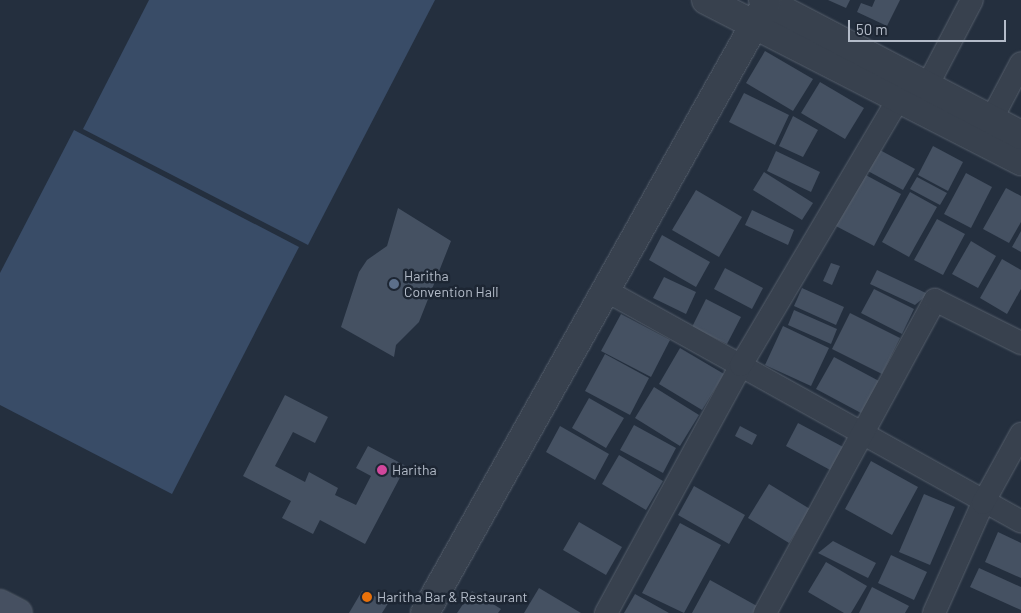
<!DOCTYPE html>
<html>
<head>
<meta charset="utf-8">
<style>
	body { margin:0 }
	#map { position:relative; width:1021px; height:613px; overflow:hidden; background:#242f3e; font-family:Barlow,sans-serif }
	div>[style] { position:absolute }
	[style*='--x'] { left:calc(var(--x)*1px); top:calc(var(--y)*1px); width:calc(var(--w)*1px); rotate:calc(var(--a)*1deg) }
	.water>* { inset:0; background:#394c67 }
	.building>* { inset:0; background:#455162 }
	.roads { filter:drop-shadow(0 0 1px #565f6c) drop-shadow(0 0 1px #565f6c) }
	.minor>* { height:22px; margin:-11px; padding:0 11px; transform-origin:11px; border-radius:11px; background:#38414e }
	.tertiary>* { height:28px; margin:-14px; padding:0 14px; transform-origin:14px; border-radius:14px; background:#38414e }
	.secondary>* { height:28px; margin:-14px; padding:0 14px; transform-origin:14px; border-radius:14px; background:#465061 }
	.dots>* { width:14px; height:14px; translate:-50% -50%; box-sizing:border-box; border:2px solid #1d2633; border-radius:50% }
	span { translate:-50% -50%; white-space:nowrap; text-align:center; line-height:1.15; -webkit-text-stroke:5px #1d2633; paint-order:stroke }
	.poi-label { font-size:14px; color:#b4bcc9 }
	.left { translate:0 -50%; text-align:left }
	.scale { position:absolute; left:848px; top:20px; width:158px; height:22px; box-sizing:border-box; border:2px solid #b4bcc9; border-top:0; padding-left:6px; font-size:15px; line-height:18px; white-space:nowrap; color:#b4bcc9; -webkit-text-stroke:4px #1d2633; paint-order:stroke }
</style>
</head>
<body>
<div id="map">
	<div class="water">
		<i style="clip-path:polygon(149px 0,435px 0,308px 245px,83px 129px)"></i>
		<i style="clip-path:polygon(74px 130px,299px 247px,172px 494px,0 405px,0 273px)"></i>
	</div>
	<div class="building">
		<i style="clip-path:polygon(828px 0,850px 0,846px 8px)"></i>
		<i style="clip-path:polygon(875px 0,900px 0,887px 26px,857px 12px,861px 3px,872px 7px)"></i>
		<i style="clip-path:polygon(765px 51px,813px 79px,793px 111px,746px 83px)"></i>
		<i style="clip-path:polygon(820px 82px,864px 108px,845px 139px,801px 113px)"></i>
		<i style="clip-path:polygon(744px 93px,789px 115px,775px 145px,729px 122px)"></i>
		<i style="clip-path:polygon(793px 116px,818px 130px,803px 157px,779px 146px)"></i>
		<i style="clip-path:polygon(933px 146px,963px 162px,948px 191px,918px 175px)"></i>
		<i style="clip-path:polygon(878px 149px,915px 169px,903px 190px,866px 170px)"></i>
		<i style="clip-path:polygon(776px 151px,820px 172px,811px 192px,767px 171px)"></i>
		<i style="clip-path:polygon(764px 172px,813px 203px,802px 220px,753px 190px)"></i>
		<i style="clip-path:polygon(862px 173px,901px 194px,874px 246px,834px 225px)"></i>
		<i style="clip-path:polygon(966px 173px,992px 187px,971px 228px,944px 214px)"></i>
		<i style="clip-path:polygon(917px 177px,947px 193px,940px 205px,910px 189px)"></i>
		<i style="clip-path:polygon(1006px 188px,1021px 196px,1021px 222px,1009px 243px,983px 229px)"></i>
		<i style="clip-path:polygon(696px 190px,742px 217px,719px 257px,672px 230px)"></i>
		<i style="clip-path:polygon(910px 192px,937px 207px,909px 257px,882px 242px)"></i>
		<i style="clip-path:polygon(398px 208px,451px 241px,419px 322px,396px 345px,394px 357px,341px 327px,359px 272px,367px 260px,387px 246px)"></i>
		<i style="clip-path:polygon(752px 210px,794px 230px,788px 245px,745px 225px)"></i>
		<i style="clip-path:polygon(937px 219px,965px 234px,943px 275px,914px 260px)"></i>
		<i style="clip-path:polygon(1021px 231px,1021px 252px,1012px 247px)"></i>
		<i style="clip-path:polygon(662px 235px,710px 262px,696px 287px,649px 260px)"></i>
		<i style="clip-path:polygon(971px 241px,996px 256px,978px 288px,952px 274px)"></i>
		<i style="clip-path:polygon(1002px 259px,1021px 270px,1021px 289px,1007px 314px,980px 298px)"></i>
		<i style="clip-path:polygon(831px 263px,840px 266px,832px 285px,823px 281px)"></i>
		<i style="clip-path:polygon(725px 268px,763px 288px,752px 309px,714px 289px)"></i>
		<i style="clip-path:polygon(877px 270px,928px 294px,915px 305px,870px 284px)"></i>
		<i style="clip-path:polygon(664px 277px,696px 292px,686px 314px,653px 298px)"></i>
		<i style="clip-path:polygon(802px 288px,844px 307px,836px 325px,794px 306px)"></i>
		<i style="clip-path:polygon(874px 289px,914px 309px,902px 334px,861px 313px)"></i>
		<i style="clip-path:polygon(706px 299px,741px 317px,727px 344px,692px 327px)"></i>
		<i style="clip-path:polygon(794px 310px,837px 329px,831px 344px,788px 325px)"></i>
		<i style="clip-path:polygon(850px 313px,900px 338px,882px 374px,832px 349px)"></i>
		<i style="clip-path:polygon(621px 314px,670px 340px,651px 377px,601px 351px)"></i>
		<i style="clip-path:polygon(783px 326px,829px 348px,811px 386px,765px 365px)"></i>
		<i style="clip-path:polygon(680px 348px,724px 374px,702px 410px,659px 384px)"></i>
		<i style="clip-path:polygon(605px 354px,649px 378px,630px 415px,585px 391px)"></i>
		<i style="clip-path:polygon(834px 357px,879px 381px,861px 413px,816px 389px)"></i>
		<i style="clip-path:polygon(654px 387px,699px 415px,680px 446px,635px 418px)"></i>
		<i style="clip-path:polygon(285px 395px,328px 417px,315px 443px,293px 432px,275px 466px,305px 482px,309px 472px,338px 488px,335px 495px,356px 505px,371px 476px,356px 468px,368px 446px,406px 466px,365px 544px,320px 520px,313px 534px,282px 518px,291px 501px,243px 476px)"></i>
		<i style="clip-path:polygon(589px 398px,624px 418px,606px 448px,572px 428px)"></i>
		<i style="clip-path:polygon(798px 423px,845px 448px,832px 471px,786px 446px)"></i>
		<i style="clip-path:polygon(634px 425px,676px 448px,663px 473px,620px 450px)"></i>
		<i style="clip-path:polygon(560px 426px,609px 454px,595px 480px,546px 452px)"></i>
		<i style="clip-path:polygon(740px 426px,757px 435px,752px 445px,735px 436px)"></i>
		<i style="clip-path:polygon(619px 455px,663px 481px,646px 510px,602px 484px)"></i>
		<i style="clip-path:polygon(871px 461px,918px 487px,892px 535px,845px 509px)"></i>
		<i style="clip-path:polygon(769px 484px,810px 509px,789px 543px,748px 518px)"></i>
		<i style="clip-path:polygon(694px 486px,745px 515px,729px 544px,678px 515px)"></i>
		<i style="clip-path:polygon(924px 494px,955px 507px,930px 565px,899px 552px)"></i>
		<i style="clip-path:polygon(579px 522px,622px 547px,606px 575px,563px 550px)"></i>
		<i style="clip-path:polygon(680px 523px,721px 545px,684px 613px,642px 593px)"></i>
		<i style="clip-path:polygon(998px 532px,1021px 543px,1021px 578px,985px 562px)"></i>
		<i style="clip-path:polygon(833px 541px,876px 563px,868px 578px,818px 553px)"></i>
		<i style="clip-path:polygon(891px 555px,927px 572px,914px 600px,878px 583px)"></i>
		<i style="clip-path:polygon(826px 562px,867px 586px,851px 613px,844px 613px,808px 592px)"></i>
		<i style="clip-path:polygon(979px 568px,1021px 587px,1021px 610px,970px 587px)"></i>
		<i style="clip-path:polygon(710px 580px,757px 606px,753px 613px,692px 613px)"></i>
		<i style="clip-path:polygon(872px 587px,909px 606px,905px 613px,859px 613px)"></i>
		<i style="clip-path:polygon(539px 588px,581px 613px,524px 613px)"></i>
		<i style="clip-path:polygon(362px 591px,389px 602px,382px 613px,349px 613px)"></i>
		<i style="clip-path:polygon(472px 591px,501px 609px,498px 613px,457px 613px)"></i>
		<i style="clip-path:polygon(635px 594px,669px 613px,624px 613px)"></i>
	</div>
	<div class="roads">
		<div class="minor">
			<i style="--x:926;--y:88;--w:99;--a:-62.4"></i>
			<i style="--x:991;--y:120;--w:64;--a:-62.2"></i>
			<i style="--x:605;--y:290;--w:476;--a:29.1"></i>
			<i style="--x:606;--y:613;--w:282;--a:-61.4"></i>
			<i style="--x:741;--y:365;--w:309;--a:-59.4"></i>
			<i style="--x:765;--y:613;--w:356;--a:-61.5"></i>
			<i style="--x:935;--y:300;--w:96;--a:26.6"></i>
			<i style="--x:934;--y:613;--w:120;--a:-66"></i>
			<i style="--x:983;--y:503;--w:79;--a:-61.2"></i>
		</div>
		<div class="tertiary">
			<i style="--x:706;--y:0;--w:354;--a:27.1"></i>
			<i style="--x:763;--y:0;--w:291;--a:27.6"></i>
			<i style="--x:425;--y:613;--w:700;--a:-60.76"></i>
		</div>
		<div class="secondary">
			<i style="--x:0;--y:604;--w:20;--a:27"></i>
		</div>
	</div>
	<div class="dots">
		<i style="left:394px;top:284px;background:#5c6f8a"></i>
		<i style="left:382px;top:470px;background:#d1479c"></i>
		<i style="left:367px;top:597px;background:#e8710a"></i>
	</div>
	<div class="poi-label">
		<span class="left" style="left:404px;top:284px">Haritha<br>Convention Hall</span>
		<span class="left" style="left:392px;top:470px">Haritha</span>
		<span class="left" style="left:377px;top:597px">Haritha Bar &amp; Restaurant</span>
	</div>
	<div class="scale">50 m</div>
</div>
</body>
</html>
